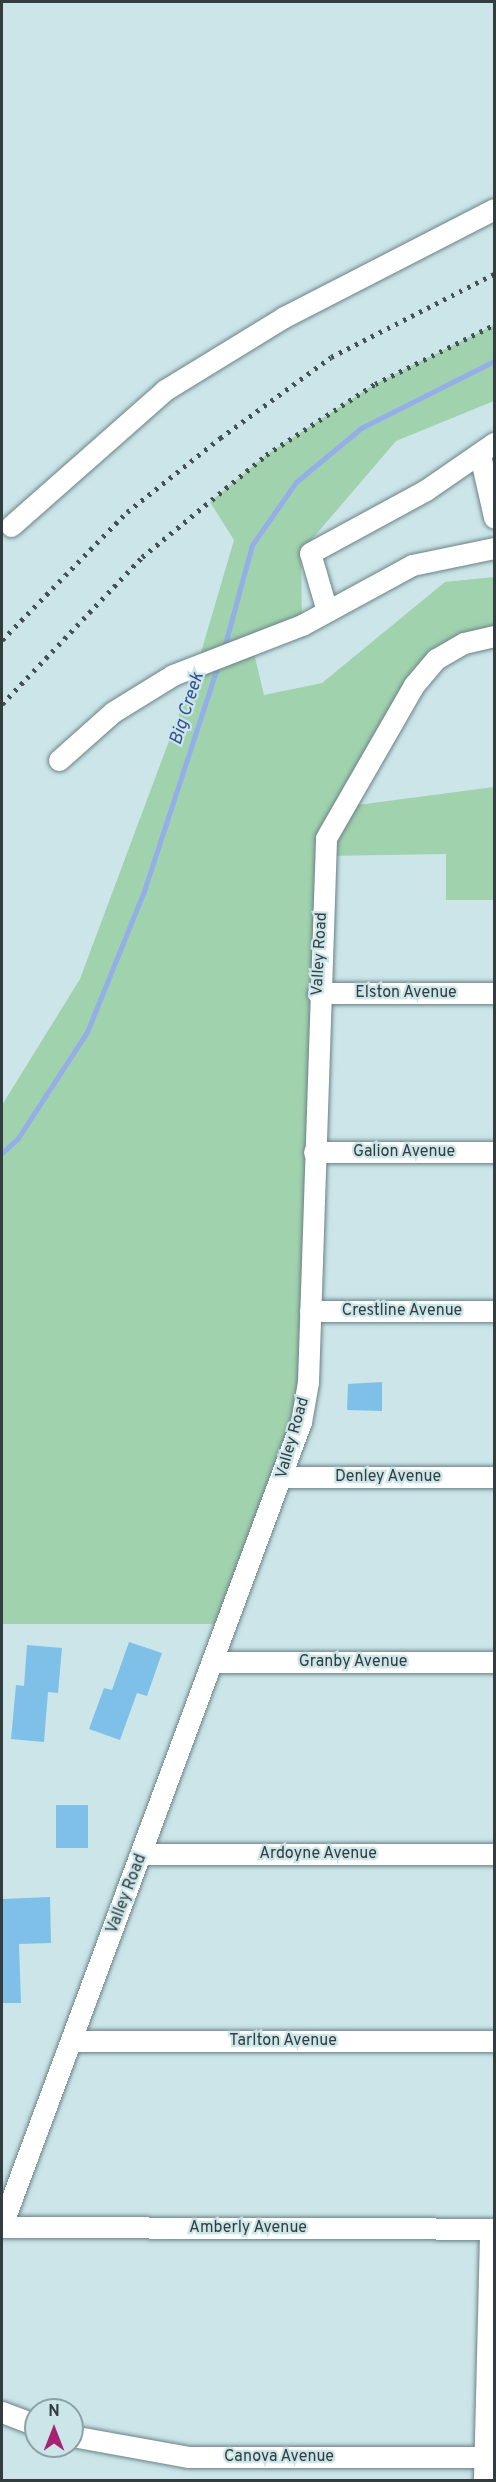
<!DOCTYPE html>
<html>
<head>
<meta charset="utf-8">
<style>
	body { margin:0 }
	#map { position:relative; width:496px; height:2482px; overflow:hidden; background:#cbe5e9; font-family:Overpass,sans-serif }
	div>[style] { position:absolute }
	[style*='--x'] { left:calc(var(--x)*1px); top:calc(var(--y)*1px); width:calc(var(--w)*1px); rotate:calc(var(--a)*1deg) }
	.green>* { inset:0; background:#a1d2ae }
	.stream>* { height:5px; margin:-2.5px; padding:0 2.5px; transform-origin:2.5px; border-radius:2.5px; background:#94afe8 }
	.building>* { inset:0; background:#7fc0e9 }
	.roads { filter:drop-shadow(0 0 2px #6b8286) drop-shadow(0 0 2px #6b8286) }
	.minor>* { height:21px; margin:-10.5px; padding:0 10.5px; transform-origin:10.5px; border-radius:10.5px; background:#fff }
	.rail>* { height:4.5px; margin-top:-2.25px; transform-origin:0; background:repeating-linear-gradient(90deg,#455154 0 3px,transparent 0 9px) }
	span { translate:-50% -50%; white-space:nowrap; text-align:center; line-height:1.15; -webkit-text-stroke:4.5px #cbe5e9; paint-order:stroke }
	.street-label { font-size:16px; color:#333d3f }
	.water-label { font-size:18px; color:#335095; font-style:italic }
	.frame { position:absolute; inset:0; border:3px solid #333d3f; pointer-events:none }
	.north { position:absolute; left:24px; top:2398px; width:60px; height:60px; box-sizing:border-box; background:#cbe5e9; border:2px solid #8ea2a5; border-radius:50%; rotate:0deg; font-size:16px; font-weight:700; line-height:24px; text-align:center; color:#333d3f }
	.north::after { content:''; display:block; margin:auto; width:21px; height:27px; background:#a52371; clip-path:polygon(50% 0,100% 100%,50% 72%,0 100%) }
</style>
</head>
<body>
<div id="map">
	<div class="green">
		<i style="clip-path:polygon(494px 325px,494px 401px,396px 441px,301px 552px,302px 625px,252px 645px,264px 695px,322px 683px,445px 582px,494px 577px,494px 636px,436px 659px,342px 807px,494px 787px,494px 900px,446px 900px,446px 854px,325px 856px,308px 1387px,226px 1624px,2px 1624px,2px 1105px,80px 979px,197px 666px,234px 540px,210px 502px,266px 455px,375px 384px)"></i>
	</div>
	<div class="stream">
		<i style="--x:224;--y:648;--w:107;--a:-74.8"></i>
		<i style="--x:252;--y:545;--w:77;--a:-55.1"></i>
		<i style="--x:296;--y:482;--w:85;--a:-39.7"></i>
		<i style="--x:361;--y:428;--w:149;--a:-26.7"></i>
		<i style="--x:2;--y:1153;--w:22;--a:-43"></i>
		<i style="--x:18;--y:1138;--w:126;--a:-56.9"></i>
		<i style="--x:87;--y:1032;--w:152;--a:-68"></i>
		<i style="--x:144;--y:891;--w:241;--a:-71.9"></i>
	</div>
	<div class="building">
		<i style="clip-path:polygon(382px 1382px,382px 1411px,347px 1410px,348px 1384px)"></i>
		<i style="clip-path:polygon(129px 1642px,162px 1653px,147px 1696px,137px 1693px,120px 1740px,89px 1729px,104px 1688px,112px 1690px)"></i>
		<i style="clip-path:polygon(27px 1645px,62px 1648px,58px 1693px,48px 1692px,44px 1742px,11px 1739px,16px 1685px,24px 1686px)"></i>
		<i style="clip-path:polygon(56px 1805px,88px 1805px,88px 1848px,56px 1848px)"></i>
		<i style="clip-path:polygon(50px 1897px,51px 1943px,19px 1944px,21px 2003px,2px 2003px,2px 1899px)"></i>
	</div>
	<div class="roads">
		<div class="minor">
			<i style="--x:480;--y:455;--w:64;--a:77.3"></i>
			<i style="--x:11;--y:526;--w:205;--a:-41.4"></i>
			<i style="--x:165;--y:390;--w:140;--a:-31.5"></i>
			<i style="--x:284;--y:317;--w:236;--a:-27.2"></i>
			<i style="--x:327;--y:611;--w:60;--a:-106.3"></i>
			<i style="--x:310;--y:553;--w:132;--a:-28.5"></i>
			<i style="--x:426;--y:490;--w:83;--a:-34.7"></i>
			<i style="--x:59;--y:760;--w:72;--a:-41.6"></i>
			<i style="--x:113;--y:712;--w:70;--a:-31.7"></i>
			<i style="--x:173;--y:675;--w:138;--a:-21.2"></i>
			<i style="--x:302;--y:625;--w:125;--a:-28.6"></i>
			<i style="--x:412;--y:565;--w:84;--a:-11.7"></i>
			<i style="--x:318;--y:993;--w:176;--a:0"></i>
			<i style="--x:314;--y:1152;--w:180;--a:0"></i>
			<i style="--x:310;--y:1311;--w:184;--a:0"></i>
			<i style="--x:282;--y:1477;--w:212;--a:0"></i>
			<i style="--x:212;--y:1662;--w:282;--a:0"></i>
			<i style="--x:142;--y:1854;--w:352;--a:0"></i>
			<i style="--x:72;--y:2041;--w:422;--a:0"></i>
			<i style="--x:2;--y:2225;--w:857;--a:-69.58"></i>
			<i style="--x:301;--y:1422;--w:41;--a:-80.1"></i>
			<i style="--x:308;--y:1382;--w:544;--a:-88.1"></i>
			<i style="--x:326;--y:838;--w:177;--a:-60.1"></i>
			<i style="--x:414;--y:685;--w:34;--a:-50"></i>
			<i style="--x:436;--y:659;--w:32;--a:-30"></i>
			<i style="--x:464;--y:643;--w:31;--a:-13"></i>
			<i style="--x:2;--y:2227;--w:492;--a:0.2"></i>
			<i style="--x:2;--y:2412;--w:36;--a:21"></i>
			<i style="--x:72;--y:2436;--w:119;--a:10.2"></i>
			<i style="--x:189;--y:2457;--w:298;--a:0"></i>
			<i style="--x:484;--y:2480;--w:251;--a:-88.6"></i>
		</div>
	</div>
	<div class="rail">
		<i style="--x:2;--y:640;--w:179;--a:-45.7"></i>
		<i style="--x:127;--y:512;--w:119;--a:-38.5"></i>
		<i style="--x:220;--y:438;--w:137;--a:-36.1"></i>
		<i style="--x:331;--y:357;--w:183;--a:-27"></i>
		<i style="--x:2;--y:704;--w:203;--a:-46.4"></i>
		<i style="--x:142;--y:557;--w:161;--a:-39.4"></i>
		<i style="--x:266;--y:455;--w:130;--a:-33.1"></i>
		<i style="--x:375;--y:384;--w:133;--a:-26.4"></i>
	</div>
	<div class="street-label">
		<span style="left:320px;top:954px;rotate:-87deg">Valley Road</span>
		<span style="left:406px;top:993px">Elston Avenue</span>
		<span style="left:404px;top:1152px">Galion Avenue</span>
		<span style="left:402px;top:1311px">Crestline Avenue</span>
		<span style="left:293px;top:1438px;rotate:-74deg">Valley Road</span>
		<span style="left:388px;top:1477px">Denley Avenue</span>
		<span style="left:353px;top:1662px">Granby Avenue</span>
		<span style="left:318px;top:1854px">Ardoyne Avenue</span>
		<span style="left:127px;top:1894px;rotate:-69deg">Valley Road</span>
		<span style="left:283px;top:2041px">Tarlton Avenue</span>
		<span style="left:248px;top:2228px">Amberly Avenue</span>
		<span style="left:279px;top:2457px">Canova Avenue</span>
	</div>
	<div class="water-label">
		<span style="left:188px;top:709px;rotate:-72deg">Big Creek</span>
	</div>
	<div class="frame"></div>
	<div class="north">N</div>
</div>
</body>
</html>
